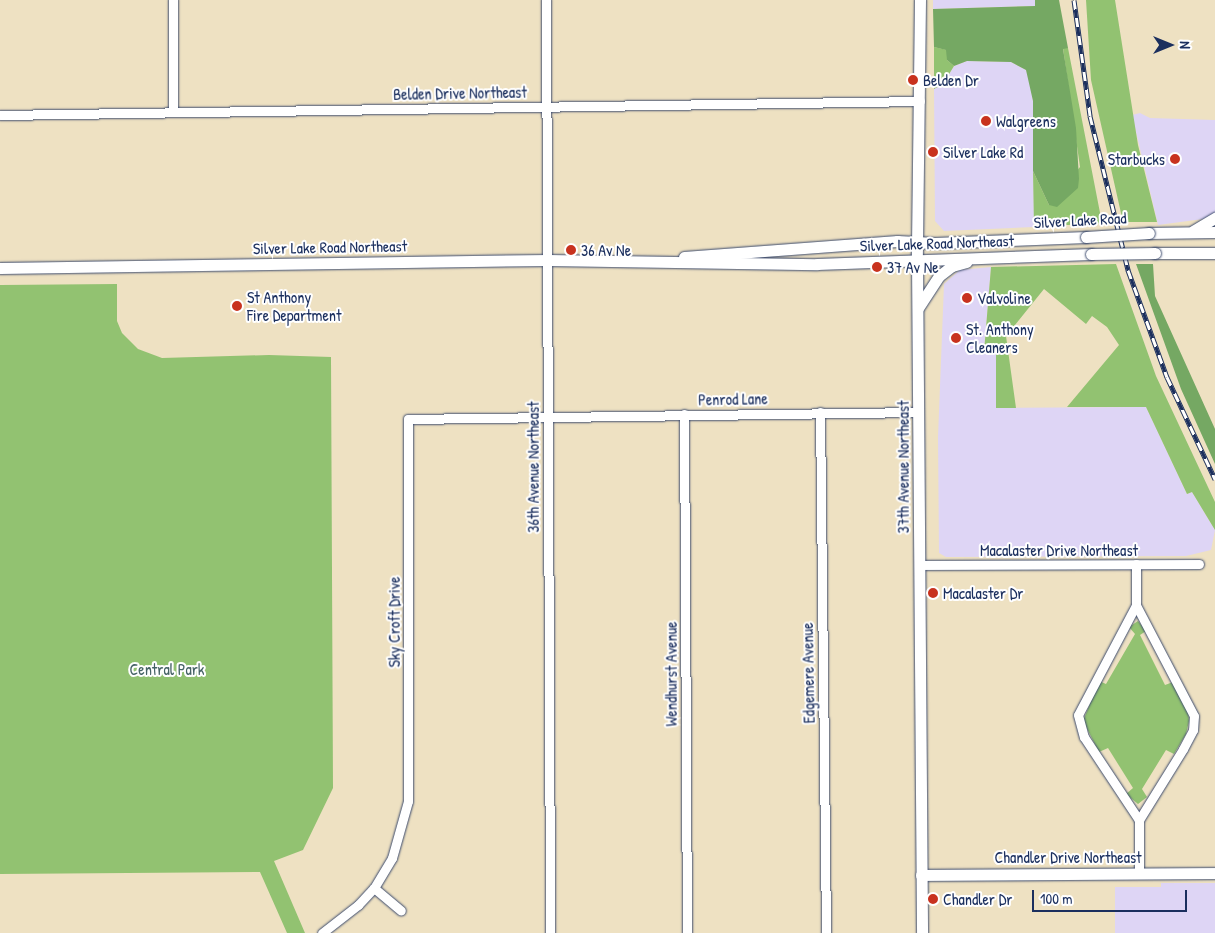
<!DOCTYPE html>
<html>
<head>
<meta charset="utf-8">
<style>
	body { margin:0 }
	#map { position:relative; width:1215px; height:933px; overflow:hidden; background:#eee1c2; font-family:"Patrick Hand",sans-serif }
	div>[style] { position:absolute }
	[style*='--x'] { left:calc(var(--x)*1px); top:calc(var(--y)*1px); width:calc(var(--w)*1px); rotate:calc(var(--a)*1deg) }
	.built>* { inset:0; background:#ded5f5 }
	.green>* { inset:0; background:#92c271 }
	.forest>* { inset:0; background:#75a863 }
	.roads { filter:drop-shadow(0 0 1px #3b4a6d) drop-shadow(0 0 1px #3b4a6d) }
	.street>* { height:9px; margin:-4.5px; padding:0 4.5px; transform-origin:4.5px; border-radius:4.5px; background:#fff }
	.secondary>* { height:11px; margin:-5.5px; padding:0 5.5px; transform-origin:5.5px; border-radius:5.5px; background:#fff }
	.rail>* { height:5px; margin-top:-2.5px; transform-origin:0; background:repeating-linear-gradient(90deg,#fff 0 9px,#1b2f5e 0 18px); box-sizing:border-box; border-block:1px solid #1b2f5e }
	.bridges { filter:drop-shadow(0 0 1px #3b4a6d) drop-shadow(0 0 1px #3b4a6d) }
	.secondary-bridge>* { height:11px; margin:-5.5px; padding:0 5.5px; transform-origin:5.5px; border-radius:5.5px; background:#fff }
	.dots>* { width:14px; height:14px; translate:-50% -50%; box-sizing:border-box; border:2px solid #fff; border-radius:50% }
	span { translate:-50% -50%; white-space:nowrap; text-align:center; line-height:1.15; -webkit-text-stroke:4px #fff; paint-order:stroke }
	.poi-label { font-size:16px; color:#1b2f5e }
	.left { translate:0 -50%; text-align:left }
	.right { translate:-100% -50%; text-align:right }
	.street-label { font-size:16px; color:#1b2f5e }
	.park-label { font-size:16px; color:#456265 }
	.north { position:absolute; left:1145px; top:20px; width:50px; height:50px; -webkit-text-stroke:4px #fff; paint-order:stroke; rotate:90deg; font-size:14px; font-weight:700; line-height:20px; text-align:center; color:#1b2f5e }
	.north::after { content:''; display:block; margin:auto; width:18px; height:22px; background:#1b2f5e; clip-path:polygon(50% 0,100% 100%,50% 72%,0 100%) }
	.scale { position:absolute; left:1032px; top:890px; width:155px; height:22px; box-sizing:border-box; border:2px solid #1b2f5e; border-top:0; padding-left:6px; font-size:15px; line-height:18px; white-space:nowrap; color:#1b2f5e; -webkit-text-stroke:4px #fff; paint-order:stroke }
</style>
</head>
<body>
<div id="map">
	<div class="built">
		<i style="clip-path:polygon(933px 0,1035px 0,1035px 6px,933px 9px)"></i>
		<i style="clip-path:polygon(967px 61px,1011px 62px,1026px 70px,1029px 78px,1033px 101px,1034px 227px,944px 231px,935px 221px,934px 89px,943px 84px,954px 66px)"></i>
		<i style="clip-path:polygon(1140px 113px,1150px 118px,1215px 120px,1215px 213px,1203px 219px,1158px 225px,1132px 115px)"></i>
		<i style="clip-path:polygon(991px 267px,984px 351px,996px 352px,997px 408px,1146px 407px,1187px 494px,1192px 492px,1215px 530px,1211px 550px,1186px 556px,946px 557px,939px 553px,938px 437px,944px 284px,960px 270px)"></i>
		<i style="clip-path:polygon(1161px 883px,1215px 883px,1215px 933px,1115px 933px,1115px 887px,1161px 887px)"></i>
	</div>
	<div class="green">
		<i style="clip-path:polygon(1086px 0,1115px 0,1138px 145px,1157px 222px,1123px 222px,1091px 80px)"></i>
		<i style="clip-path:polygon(934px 47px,947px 50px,947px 60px,954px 66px,943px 84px,934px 89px)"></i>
		<i style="clip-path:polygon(1063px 48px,1068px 48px,1102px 223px,1034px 227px,1033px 171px,1049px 205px,1080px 167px)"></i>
		<i style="clip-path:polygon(1116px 264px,1156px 376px,1215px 502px,1215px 530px,1192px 492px,1187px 494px,1146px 407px,1067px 407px,1119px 345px,1107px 327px,1092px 316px,1086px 324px,1044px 289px,1006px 336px,1016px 408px,996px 408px,996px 352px,984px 352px,991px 267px)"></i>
		<i style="clip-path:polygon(117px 284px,117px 321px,122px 333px,138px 349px,162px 358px,269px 355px,331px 357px,333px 788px,303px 850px,274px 861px,305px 933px,287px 933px,260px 872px,0 874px,0 285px)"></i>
		<i style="clip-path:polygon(1138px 621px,1146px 631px,1140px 635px,1165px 685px,1173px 682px,1188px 710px,1189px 721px,1186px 734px,1174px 754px,1166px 750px,1142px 789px,1147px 797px,1138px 804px,1126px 794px,1133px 788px,1108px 748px,1099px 752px,1083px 721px,1099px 681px,1106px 684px,1135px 634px,1129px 627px)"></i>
	</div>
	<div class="forest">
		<i style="clip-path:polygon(1035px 0,1059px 0,1068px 48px,1063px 49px,1076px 128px,1079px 179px,1078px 188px,1057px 207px,1049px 205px,1033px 171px,1033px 101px,1026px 70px,1011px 62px,967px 61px,954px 66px,947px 60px,946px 50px,934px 47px,933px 9px,1035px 6px)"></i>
		<i style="clip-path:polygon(1136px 264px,1153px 264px,1155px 296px,1215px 429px,1215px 464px,1181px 389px)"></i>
	</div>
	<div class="roads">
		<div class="street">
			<i style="--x:173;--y:0;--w:112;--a:90"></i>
			<i style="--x:546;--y:0;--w:933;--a:89.75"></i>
			<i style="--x:0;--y:115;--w:920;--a:-0.87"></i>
			<i style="--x:820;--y:412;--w:521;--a:89.34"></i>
			<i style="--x:684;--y:414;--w:519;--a:89.67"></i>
			<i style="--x:1136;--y:564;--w:41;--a:90"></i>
			<i style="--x:1136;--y:605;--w:125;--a:62.4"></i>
			<i style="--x:1194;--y:716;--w:14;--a:94"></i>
			<i style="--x:1193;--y:730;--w:21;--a:118"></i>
			<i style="--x:1183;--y:749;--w:84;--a:121.8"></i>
			<i style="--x:920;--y:565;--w:279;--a:-0.2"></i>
			<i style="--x:1136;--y:605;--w:124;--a:117.8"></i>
			<i style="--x:1078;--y:715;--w:23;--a:75"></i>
			<i style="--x:1084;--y:737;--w:100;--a:56.5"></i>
			<i style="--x:1139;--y:820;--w:53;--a:90"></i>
			<i style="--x:374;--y:888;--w:35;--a:40"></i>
			<i style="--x:322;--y:933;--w:46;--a:-37.9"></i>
			<i style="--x:358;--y:905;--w:23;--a:-47"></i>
			<i style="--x:374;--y:888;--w:35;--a:-59"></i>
			<i style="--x:392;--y:858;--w:59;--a:-74.3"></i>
			<i style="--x:408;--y:801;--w:382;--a:-90"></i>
			<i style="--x:408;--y:419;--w:511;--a:-0.78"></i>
		</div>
		<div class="secondary">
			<i style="--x:920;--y:0;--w:260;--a:90.7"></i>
			<i style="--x:917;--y:260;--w:673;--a:89.57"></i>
			<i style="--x:1193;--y:231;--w:26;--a:-31"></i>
			<i style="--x:1149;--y:233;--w:66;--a:-0.9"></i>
			<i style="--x:1155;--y:253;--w:60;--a:0"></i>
			<i style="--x:684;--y:257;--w:214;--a:-4.3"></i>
			<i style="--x:897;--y:241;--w:38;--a:3"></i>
			<i style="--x:935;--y:243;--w:151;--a:-2.3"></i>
			<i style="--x:0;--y:268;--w:548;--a:-0.84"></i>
			<i style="--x:548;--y:260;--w:269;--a:0.9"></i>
			<i style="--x:817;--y:264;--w:274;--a:-2.1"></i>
			<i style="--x:918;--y:308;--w:38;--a:-57"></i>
			<i style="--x:939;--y:276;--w:16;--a:-38"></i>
			<i style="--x:952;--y:266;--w:15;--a:-16"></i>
			<i style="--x:921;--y:875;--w:294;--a:-0.4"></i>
		</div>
	</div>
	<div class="rail">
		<i style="--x:1074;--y:0;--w:117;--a:82.1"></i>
		<i style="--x:1090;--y:116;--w:159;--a:76.1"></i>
		<i style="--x:1128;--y:270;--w:114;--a:70"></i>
		<i style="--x:1167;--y:377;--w:113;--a:64.8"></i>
	</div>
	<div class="bridges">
		<div class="secondary-bridge">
			<i style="--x:1086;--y:237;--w:63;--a:-3.6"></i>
			<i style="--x:1091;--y:254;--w:64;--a:-0.9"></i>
		</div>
	</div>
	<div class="dots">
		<i style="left:913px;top:80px;background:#c8321e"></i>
		<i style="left:986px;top:121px;background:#c8321e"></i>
		<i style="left:933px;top:152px;background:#c8321e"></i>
		<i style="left:1175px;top:159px;background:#c8321e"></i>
		<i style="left:571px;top:250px;background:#c8321e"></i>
		<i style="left:877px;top:267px;background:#c8321e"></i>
		<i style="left:967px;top:298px;background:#c8321e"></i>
		<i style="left:237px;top:306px;background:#c8321e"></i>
		<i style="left:956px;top:338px;background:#c8321e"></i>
		<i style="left:933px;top:593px;background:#c8321e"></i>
		<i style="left:933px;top:899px;background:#c8321e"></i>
	</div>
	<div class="poi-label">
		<span class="left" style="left:923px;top:80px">Belden Dr</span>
		<span class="left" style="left:996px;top:121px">Walgreens</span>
		<span class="left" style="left:943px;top:152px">Silver Lake Rd</span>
		<span class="right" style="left:1165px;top:159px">Starbucks</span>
		<span class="left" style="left:581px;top:250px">36 Av Ne</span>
		<span class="left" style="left:887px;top:267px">37 Av Ne</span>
		<span class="left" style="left:247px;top:306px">St Anthony<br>Fire Department</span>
		<span class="left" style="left:977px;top:298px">Valvoline</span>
		<span class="left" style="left:966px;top:338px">St. Anthony<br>Cleaners</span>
		<span class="left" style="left:943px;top:593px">Macalaster Dr</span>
		<span class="left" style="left:943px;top:899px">Chandler Dr</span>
	</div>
	<div class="street-label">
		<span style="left:460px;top:93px;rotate:-1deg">Belden Drive Northeast</span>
		<span style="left:1080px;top:220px;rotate:-3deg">Silver Lake Road</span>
		<span style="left:937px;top:243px;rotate:-2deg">Silver Lake Road Northeast</span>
		<span style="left:330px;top:247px;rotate:-1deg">Silver Lake Road Northeast</span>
		<span style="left:733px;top:399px;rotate:-1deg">Penrod Lane</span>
		<span style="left:533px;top:467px;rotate:-90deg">36th Avenue Northeast</span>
		<span style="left:903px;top:467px;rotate:-90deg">37th Avenue Northeast</span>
		<span style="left:1059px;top:550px">Macalaster Drive Northeast</span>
		<span style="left:394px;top:622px;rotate:-90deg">Sky Croft Drive</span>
		<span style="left:808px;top:673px;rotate:-91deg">Edgemere Avenue</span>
		<span style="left:671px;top:674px;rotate:-90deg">Wendhurst Avenue</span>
		<span style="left:1068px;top:857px">Chandler Drive Northeast</span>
	</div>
	<div class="park-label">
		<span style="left:167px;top:669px">Central Park</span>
	</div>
	<div class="north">N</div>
	<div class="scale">100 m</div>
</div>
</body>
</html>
